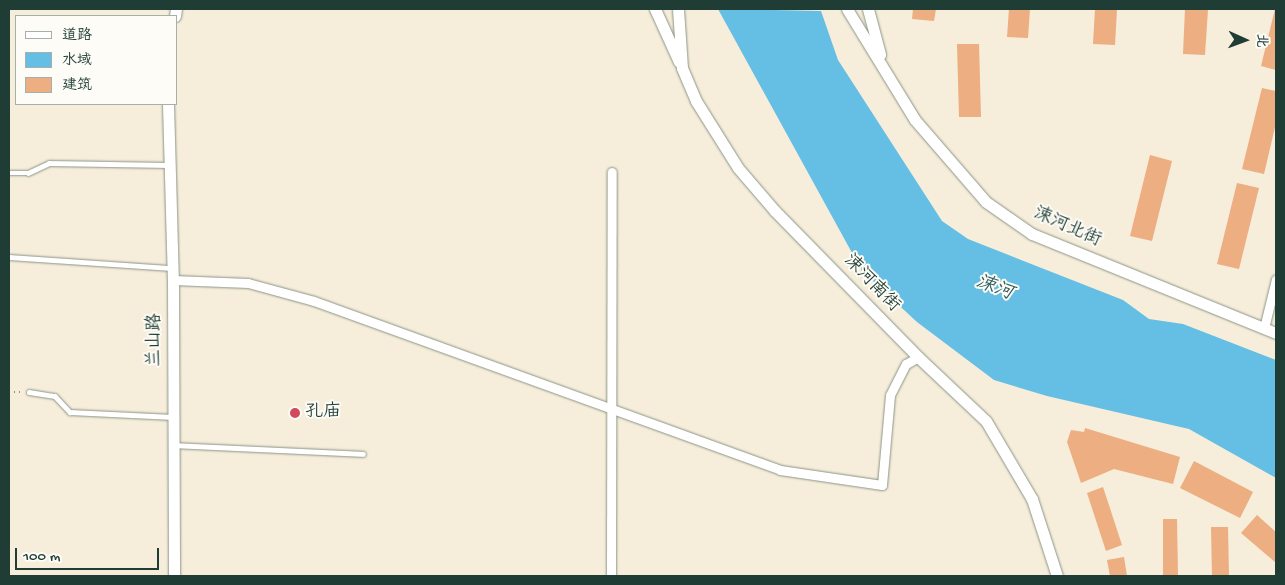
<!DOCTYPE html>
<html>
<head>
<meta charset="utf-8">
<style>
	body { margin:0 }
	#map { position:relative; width:1285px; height:585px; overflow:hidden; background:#f6edda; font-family:"Gochi Hand","LXGW WenKai TC",sans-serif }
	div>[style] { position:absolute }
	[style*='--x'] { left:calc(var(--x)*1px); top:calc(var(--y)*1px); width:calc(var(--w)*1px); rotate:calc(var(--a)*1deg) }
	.water>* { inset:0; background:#65bee3 }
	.building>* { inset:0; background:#edae81 }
	.path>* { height:2px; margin-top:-1px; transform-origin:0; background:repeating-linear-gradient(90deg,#8a9587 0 1px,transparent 0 5px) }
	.roads { filter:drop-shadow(0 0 1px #8a9587) drop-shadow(0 0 1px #8a9587) }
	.lane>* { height:4.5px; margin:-2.25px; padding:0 2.25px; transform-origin:2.25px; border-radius:2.25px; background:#fff }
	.street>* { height:9px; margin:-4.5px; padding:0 4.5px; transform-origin:4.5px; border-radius:4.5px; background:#fff }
	.secondary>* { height:11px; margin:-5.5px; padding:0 5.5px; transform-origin:5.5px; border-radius:5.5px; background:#fff }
	.dots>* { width:14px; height:14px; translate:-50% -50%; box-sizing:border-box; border:2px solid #fdfcf7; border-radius:50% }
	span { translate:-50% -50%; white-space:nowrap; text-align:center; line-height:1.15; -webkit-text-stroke:4px #fdfcf7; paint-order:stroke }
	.street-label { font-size:18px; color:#1f3d34 }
	.poi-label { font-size:18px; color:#1f3d34 }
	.left { translate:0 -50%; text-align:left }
	.water-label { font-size:19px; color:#305d60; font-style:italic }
	.frame { position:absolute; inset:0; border:10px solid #1f3d34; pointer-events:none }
	.legend { position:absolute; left:15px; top:15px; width:162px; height:90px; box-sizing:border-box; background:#fdfcf7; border:1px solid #a4b0a9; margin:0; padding:6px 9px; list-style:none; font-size:15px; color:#1f3d34 }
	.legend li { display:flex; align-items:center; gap:10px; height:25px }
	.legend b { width:25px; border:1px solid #a4b0a9 }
	.north { position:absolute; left:1220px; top:15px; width:50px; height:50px; -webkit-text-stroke:4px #fdfcf7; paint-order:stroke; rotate:92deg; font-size:14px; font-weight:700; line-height:20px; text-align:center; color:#1f3d34 }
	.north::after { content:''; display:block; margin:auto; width:18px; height:22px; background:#1f3d34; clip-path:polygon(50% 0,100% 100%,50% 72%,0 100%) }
	.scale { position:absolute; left:15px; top:548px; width:144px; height:22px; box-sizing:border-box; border:2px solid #1f3d34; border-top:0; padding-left:6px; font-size:15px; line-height:18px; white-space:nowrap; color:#1f3d34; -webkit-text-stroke:4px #fdfcf7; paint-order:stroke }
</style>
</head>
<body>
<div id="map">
	<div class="water">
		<i style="clip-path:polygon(718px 9px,821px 11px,838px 60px,942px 221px,968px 239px,1123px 300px,1149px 319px,1183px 324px,1276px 360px,1276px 478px,1189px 429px,1047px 396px,994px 380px,917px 322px,862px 271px)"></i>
	</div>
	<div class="building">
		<i style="clip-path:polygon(913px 9px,936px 9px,934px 21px,912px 19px)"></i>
		<i style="clip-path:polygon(1009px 9px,1030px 9px,1028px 38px,1007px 37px)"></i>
		<i style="clip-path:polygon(1095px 9px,1117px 9px,1115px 45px,1093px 44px)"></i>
		<i style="clip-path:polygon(1185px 9px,1208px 9px,1205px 55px,1183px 54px)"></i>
		<i style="clip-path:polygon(1275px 9px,1276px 9px,1276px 70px,1261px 66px)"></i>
		<i style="clip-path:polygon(957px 44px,979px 44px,981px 117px,959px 117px)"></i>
		<i style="clip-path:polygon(1262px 88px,1276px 91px,1276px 123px,1264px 174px,1242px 169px)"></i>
		<i style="clip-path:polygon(1150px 155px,1172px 161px,1152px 241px,1130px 236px)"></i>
		<i style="clip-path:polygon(1237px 183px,1259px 188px,1239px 269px,1217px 264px)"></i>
		<i style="clip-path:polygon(1085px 428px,1180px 457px,1173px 484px,1114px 469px,1081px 483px,1067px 442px,1071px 430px,1084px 432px)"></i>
		<i style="clip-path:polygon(1194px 461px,1253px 492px,1240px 518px,1180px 488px)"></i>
		<i style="clip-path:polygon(1103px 487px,1122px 545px,1106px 551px,1087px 493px)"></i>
		<i style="clip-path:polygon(1257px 515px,1276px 532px,1276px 563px,1241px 533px)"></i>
		<i style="clip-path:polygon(1163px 519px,1177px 519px,1178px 576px,1163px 576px)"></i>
		<i style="clip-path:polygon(1211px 527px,1228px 527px,1229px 576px,1212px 576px)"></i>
		<i style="clip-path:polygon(1124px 557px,1127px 576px,1110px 576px,1107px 560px)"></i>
	</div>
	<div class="path">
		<i style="--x:9;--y:392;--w:12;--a:0"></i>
	</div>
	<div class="roads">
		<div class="lane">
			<i style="--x:9;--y:173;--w:19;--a:0"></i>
			<i style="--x:28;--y:173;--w:23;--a:-25"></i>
			<i style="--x:49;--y:163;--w:120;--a:1"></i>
			<i style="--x:9;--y:257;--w:163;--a:3.9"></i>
			<i style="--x:29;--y:392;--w:26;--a:9"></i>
			<i style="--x:55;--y:396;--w:22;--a:47"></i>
			<i style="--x:70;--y:412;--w:103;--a:2.8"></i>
			<i style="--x:174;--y:445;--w:189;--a:2.7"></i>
		</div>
		<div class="street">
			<i style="--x:173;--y:280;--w:75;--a:2.3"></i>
			<i style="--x:248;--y:283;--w:68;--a:15.3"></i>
			<i style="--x:314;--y:301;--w:496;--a:19.9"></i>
			<i style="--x:780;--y:470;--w:103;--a:8.4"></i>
			<i style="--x:882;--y:485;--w:90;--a:-84.9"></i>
			<i style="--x:890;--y:395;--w:35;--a:-63"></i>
			<i style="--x:906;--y:364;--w:14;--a:-30"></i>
			<i style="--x:1264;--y:328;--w:50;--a:-76.2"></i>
			<i style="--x:611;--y:576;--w:404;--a:-89.9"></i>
		</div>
		<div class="secondary">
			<i style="--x:655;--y:9;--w:58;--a:65.6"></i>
			<i style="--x:678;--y:9;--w:59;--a:86.1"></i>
			<i style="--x:682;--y:68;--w:36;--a:67"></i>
			<i style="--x:696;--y:101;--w:79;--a:57.9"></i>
			<i style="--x:738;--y:168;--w:57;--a:49.3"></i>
			<i style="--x:775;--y:211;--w:204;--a:45.6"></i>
			<i style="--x:918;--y:357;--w:93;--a:43.3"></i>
			<i style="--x:986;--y:421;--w:91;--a:59.5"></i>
			<i style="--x:1032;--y:499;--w:81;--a:72"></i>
			<i style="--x:847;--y:9;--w:130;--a:58.5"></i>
			<i style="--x:915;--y:120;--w:108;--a:49.1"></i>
			<i style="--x:986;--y:202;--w:56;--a:34.8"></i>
			<i style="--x:1032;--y:234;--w:263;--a:22.1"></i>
			<i style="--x:868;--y:9;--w:47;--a:75.1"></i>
			<i style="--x:175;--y:16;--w:7;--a:-82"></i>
			<i style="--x:168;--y:104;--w:176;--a:88.4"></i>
			<i style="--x:173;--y:280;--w:296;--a:89.8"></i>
		</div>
	</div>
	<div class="dots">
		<i style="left:295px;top:413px;background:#d1495b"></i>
	</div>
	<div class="street-label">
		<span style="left:1067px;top:228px;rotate:24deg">涑河北街</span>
		<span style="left:871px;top:284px;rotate:46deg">涑河南街</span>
		<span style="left:156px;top:340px;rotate:-90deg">兰山路</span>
	</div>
	<div class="poi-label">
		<span class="left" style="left:305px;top:413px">孔庙</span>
	</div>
	<div class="water-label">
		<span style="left:994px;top:289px;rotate:21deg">涑河</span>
	</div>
	<div class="frame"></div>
	<ul class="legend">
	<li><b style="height:6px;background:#fff"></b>道路</li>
	<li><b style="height:14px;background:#65bee3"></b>水域</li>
	<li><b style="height:14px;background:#edae81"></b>建筑</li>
	</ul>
	<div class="north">北</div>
	<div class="scale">100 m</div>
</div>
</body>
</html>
